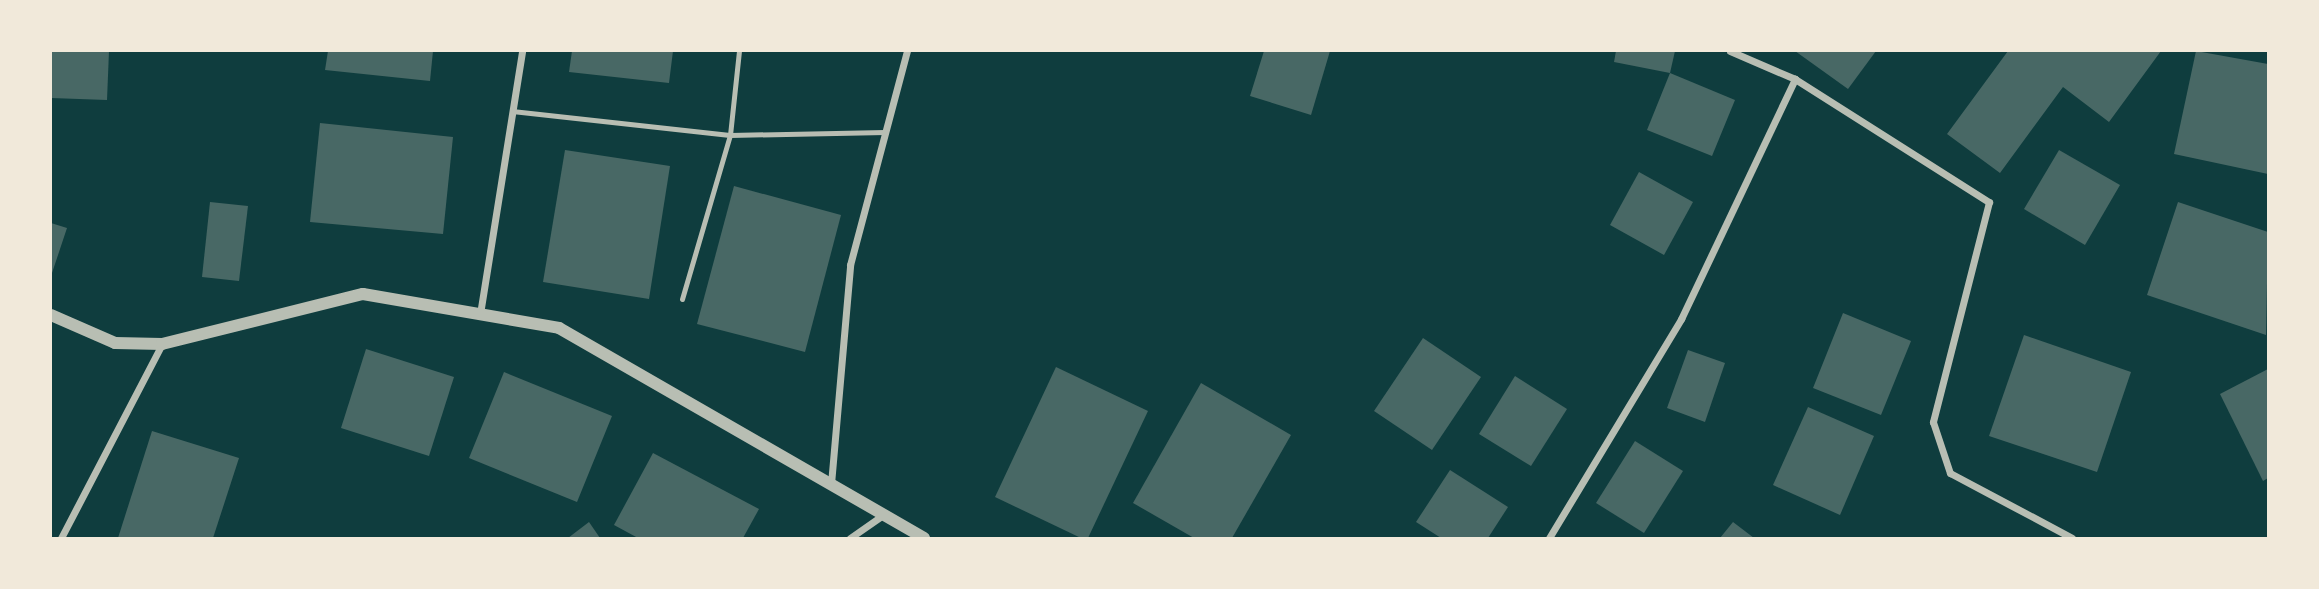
<!DOCTYPE html>
<html>
<head>
<meta charset="utf-8">
<style>
	body { margin:0 }
	#map { position:relative; width:2319px; height:589px; overflow:hidden; background:#0f3d3e; font-family:Inter,sans-serif }
	div>[style] { position:absolute }
	[style*='--x'] { left:calc(var(--x)*1px); top:calc(var(--y)*1px); width:calc(var(--w)*1px); rotate:calc(var(--a)*1deg) }
	.building>* { inset:0; background:#486865 }
	.service>* { height:5px; margin:-2.5px; padding:0 2.5px; transform-origin:2.5px; border-radius:2.5px; background:#b8beb3 }
	.minor>* { height:7px; margin:-3.5px; padding:0 3.5px; transform-origin:3.5px; border-radius:3.5px; background:#b8beb3 }
	.tertiary>* { height:12px; margin:-6px; padding:0 6px; transform-origin:6px; border-radius:6px; background:#b8beb3 }
	span { translate:-50% -50%; white-space:nowrap; text-align:center; line-height:1.15; -webkit-text-stroke:5px #f1e9da; paint-order:stroke }
	.frame { position:absolute; inset:0; border:52px solid #f1e9da; pointer-events:none }
</style>
</head>
<body>
<div id="map">
	<div class="building">
		<i style="clip-path:polygon(51px 51px,109px 51px,107px 100px,51px 98px)"></i>
		<i style="clip-path:polygon(328px 51px,433px 51px,430px 81px,325px 70px)"></i>
		<i style="clip-path:polygon(572px 51px,673px 51px,669px 83px,569px 72px)"></i>
		<i style="clip-path:polygon(1264px 51px,1330px 51px,1311px 115px,1250px 96px)"></i>
		<i style="clip-path:polygon(1616px 51px,1675px 51px,1670px 73px,1614px 62px)"></i>
		<i style="clip-path:polygon(1795px 51px,1876px 51px,1848px 89px)"></i>
		<i style="clip-path:polygon(2008px 51px,2161px 51px,2109px 122px,2063px 87px,2000px 173px,1947px 134px)"></i>
		<i style="clip-path:polygon(2196px 51px,2268px 64px,2268px 174px,2174px 154px)"></i>
		<i style="clip-path:polygon(1670px 73px,1735px 100px,1712px 156px,1647px 130px)"></i>
		<i style="clip-path:polygon(320px 123px,453px 137px,443px 234px,310px 222px)"></i>
		<i style="clip-path:polygon(565px 150px,670px 166px,649px 299px,543px 282px)"></i>
		<i style="clip-path:polygon(2059px 150px,2120px 185px,2085px 245px,2024px 209px)"></i>
		<i style="clip-path:polygon(1639px 172px,1693px 202px,1664px 255px,1610px 225px)"></i>
		<i style="clip-path:polygon(734px 186px,841px 215px,805px 352px,697px 324px)"></i>
		<i style="clip-path:polygon(210px 202px,248px 206px,239px 281px,202px 277px)"></i>
		<i style="clip-path:polygon(2178px 202px,2268px 232px,2266px 335px,2147px 295px)"></i>
		<i style="clip-path:polygon(51px 223px,67px 228px,51px 276px)"></i>
		<i style="clip-path:polygon(1843px 313px,1911px 341px,1881px 415px,1813px 388px)"></i>
		<i style="clip-path:polygon(2024px 335px,2131px 372px,2097px 472px,1989px 436px)"></i>
		<i style="clip-path:polygon(1423px 338px,1481px 377px,1432px 450px,1374px 411px)"></i>
		<i style="clip-path:polygon(366px 349px,454px 377px,429px 456px,341px 428px)"></i>
		<i style="clip-path:polygon(1688px 350px,1725px 363px,1705px 422px,1667px 408px)"></i>
		<i style="clip-path:polygon(1056px 367px,1148px 411px,1088px 538px,1081px 538px,995px 497px)"></i>
		<i style="clip-path:polygon(2268px 369px,2268px 478px,2263px 481px,2220px 394px)"></i>
		<i style="clip-path:polygon(504px 372px,612px 416px,577px 502px,469px 458px)"></i>
		<i style="clip-path:polygon(1515px 376px,1567px 409px,1531px 466px,1479px 434px)"></i>
		<i style="clip-path:polygon(1201px 383px,1291px 435px,1232px 538px,1194px 538px,1133px 503px)"></i>
		<i style="clip-path:polygon(1808px 407px,1874px 436px,1840px 515px,1773px 485px)"></i>
		<i style="clip-path:polygon(152px 431px,239px 458px,213px 538px,118px 538px)"></i>
		<i style="clip-path:polygon(1635px 441px,1683px 471px,1644px 533px,1596px 503px)"></i>
		<i style="clip-path:polygon(653px 453px,759px 509px,743px 538px,638px 538px,614px 525px)"></i>
		<i style="clip-path:polygon(1450px 470px,1508px 507px,1488px 538px,1441px 538px,1416px 522px)"></i>
		<i style="clip-path:polygon(589px 522px,600px 538px,568px 538px)"></i>
		<i style="clip-path:polygon(1733px 522px,1754px 538px,1720px 538px)"></i>
	</div>
	<div class="service">
		<i style="--x:512;--y:111;--w:219;--a:6.3"></i>
		<i style="--x:730;--y:135;--w:155;--a:-1.1"></i>
		<i style="--x:682;--y:299;--w:171;--a:-73.7"></i>
		<i style="--x:730;--y:135;--w:84;--a:-83.9"></i>
	</div>
	<div class="minor">
		<i style="--x:1730;--y:51;--w:71;--a:23.3"></i>
		<i style="--x:1795;--y:79;--w:230;--a:32.4"></i>
		<i style="--x:1989;--y:202;--w:227;--a:104.3"></i>
		<i style="--x:1933;--y:422;--w:54;--a:71.6"></i>
		<i style="--x:1950;--y:473;--w:138;--a:28"></i>
		<i style="--x:480;--y:314;--w:266;--a:-80.9"></i>
		<i style="--x:831;--y:484;--w:220;--a:-85"></i>
		<i style="--x:850;--y:265;--w:221;--a:-75.1"></i>
		<i style="--x:61;--y:538;--w:219;--a:-62.5"></i>
		<i style="--x:850;--y:538;--w:40;--a:-34.9"></i>
		<i style="--x:1549;--y:538;--w:256;--a:-58.9"></i>
		<i style="--x:1681;--y:319;--w:266;--a:-64.6"></i>
	</div>
	<div class="tertiary">
		<i style="--x:51;--y:315;--w:70;--a:23.6"></i>
		<i style="--x:115;--y:343;--w:47;--a:1.2"></i>
		<i style="--x:162;--y:344;--w:207;--a:-14"></i>
		<i style="--x:363;--y:294;--w:199;--a:9.8"></i>
		<i style="--x:559;--y:328;--w:421;--a:29.9"></i>
	</div>
	<div class="frame"></div>
</div>
</body>
</html>
